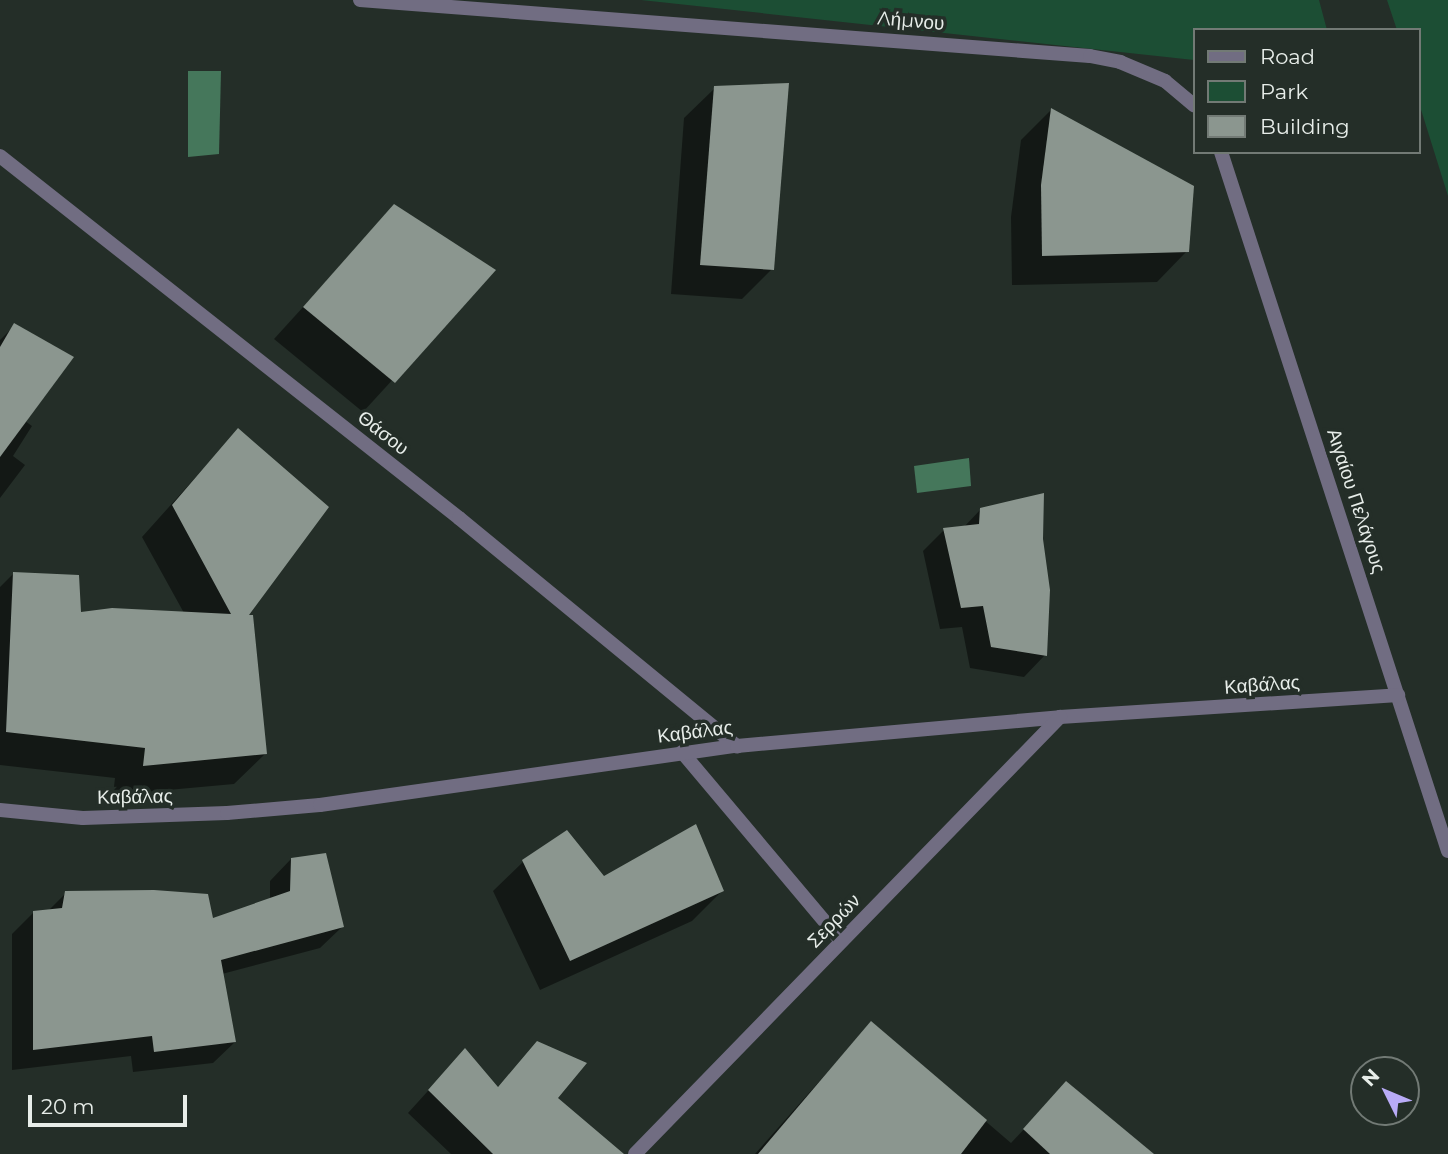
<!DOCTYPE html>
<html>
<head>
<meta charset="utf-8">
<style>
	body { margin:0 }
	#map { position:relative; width:1448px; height:1154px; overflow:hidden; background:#242e28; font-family:Montserrat,sans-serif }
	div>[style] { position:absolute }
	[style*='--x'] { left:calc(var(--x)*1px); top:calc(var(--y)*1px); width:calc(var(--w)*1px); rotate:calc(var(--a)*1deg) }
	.green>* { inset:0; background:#1c4e34 }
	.water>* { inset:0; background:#45775b }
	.shadow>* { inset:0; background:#0007 }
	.building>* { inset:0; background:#8b968f }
	.minor>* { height:14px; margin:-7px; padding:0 7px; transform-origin:7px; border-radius:7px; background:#716d82 }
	span { translate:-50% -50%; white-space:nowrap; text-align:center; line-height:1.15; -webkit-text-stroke:7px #242e28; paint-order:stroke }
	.street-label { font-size:19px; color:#e7ede9 }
	.legend { position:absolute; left:1193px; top:28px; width:228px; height:126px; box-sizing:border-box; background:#242e28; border:2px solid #727a75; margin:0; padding:9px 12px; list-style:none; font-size:21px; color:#e7ede9 }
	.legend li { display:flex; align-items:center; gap:14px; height:35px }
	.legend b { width:35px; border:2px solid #727a75 }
	.north { position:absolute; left:1350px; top:1056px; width:70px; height:70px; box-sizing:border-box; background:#242e28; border:2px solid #727a75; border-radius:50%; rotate:313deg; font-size:19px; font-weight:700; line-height:28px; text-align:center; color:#e7ede9 }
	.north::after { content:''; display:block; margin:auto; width:24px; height:32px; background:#b9abf7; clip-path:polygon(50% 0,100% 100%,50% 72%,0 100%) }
	.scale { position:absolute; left:28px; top:1095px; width:159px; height:32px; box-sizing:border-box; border:4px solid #e7ede9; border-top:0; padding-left:9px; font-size:21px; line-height:24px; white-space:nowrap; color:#e7ede9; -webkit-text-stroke:5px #242e28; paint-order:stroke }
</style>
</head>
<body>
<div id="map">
	<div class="green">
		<i style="clip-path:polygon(641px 0,1319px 0,1327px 30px,1194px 30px,1194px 60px)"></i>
		<i style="clip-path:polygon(1387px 0,1448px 0,1448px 196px,1418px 100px,1418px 30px,1397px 30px)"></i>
	</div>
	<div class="water">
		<i style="clip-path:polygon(188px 71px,221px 71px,219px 154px,188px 157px)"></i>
		<i style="clip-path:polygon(969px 458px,971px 486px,917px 493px,914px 466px)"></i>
	</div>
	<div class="shadow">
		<i style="clip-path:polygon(715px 88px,772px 269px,742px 299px,671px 294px,684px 118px)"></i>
		<i style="clip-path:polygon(1051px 110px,1187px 251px,1157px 282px,1012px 285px,1011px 217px,1021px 140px)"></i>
		<i style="clip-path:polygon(395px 206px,493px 270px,363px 412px,274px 339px)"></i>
		<i style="clip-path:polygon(14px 326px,25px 421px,32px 426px,13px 456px,25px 465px,0 498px,0 340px)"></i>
		<i style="clip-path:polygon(238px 430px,245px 617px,265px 754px,234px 784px,113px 795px,115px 778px,0 765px,0 587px,14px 573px,80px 614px,184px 613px,142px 537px)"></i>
		<i style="clip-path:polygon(981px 509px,1045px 655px,1024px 677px,970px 668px,962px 627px,940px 629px,923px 551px,944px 530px,963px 528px)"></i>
		<i style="clip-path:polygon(291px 859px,342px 927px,320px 948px,222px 974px,235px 1042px,213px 1063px,133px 1072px,131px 1056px,12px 1070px,12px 934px,34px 912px,48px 911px,66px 893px,212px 921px,270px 900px,270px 881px)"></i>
		<i style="clip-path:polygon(524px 861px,603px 878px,722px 891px,692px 921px,540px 990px,493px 891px)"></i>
		<i style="clip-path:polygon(871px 1023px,1011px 1143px,1066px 1084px,1151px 1154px,755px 1154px)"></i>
		<i style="clip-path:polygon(538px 1043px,555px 1098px,586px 1154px,451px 1154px,408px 1113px,465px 1050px,497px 1088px)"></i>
	</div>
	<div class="building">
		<i style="clip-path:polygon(789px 83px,774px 270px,700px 265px,714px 86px)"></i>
		<i style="clip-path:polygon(1051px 108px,1194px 186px,1189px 252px,1042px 256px,1041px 185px)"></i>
		<i style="clip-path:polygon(394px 204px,496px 270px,395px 383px,303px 307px)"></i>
		<i style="clip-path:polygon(14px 323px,74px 357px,0 457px,0 347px)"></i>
		<i style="clip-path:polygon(238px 428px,329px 507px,249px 615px,253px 615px,267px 754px,143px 766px,145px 748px,6px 732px,13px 572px,79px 575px,81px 612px,112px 608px,231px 614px,172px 505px)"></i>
		<i style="clip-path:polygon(1044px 493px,1043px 539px,1050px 590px,1047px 656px,991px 647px,983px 606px,961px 608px,943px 528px,979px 524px,980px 508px)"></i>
		<i style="clip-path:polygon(696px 824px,724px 891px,570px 961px,522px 860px,567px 830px,604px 876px)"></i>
		<i style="clip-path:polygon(326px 853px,344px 927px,221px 960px,236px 1042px,154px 1052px,152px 1036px,33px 1050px,33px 911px,62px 908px,65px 891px,154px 890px,208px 894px,213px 918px,290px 891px,291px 858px)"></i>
		<i style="clip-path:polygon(871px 1021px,987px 1120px,961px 1154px,758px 1154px)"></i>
		<i style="clip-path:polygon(537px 1041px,587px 1063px,558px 1098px,624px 1154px,493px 1154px,428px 1090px,465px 1048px,498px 1087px)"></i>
		<i style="clip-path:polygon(1066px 1081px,1154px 1154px,1050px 1154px,1023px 1129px)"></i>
	</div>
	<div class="minor">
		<i style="--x:360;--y:0;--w:732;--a:4.39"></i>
		<i style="--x:1090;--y:56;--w:31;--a:11"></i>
		<i style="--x:1120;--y:62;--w:49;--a:22.9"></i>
		<i style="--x:1165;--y:81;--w:38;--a:40"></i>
		<i style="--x:1221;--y:152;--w:735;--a:72.01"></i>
		<i style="--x:0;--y:156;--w:585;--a:38.26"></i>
		<i style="--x:459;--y:518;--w:360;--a:39.4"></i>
		<i style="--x:682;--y:752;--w:247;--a:49.9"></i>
		<i style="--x:0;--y:810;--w:83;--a:5.5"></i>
		<i style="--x:83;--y:818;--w:144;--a:-2"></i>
		<i style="--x:227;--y:813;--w:93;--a:-4.9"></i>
		<i style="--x:320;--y:805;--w:421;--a:-8.1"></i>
		<i style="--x:737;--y:746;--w:324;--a:-5.1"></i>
		<i style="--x:1060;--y:717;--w:339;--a:-3.7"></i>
		<i style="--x:635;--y:1154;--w:610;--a:-45.8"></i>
	</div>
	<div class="street-label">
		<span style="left:911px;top:21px;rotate:5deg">Λήμνου</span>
		<span style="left:383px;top:433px;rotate:38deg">Θάσου</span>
		<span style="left:1356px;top:501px;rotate:72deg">Αιγαίου Πελάγους</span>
		<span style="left:1262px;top:685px;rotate:-4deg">Καβάλας</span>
		<span style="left:695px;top:732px;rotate:-7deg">Καβάλας</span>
		<span style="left:135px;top:797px;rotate:-1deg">Καβάλας</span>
		<span style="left:834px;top:921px;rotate:-46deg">Σερρών</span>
	</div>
	<ul class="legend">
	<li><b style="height:9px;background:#716d82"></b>Road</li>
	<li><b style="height:19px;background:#1c4e34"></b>Park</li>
	<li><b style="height:19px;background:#8b968f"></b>Building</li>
	</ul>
	<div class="north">N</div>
	<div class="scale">20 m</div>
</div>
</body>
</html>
